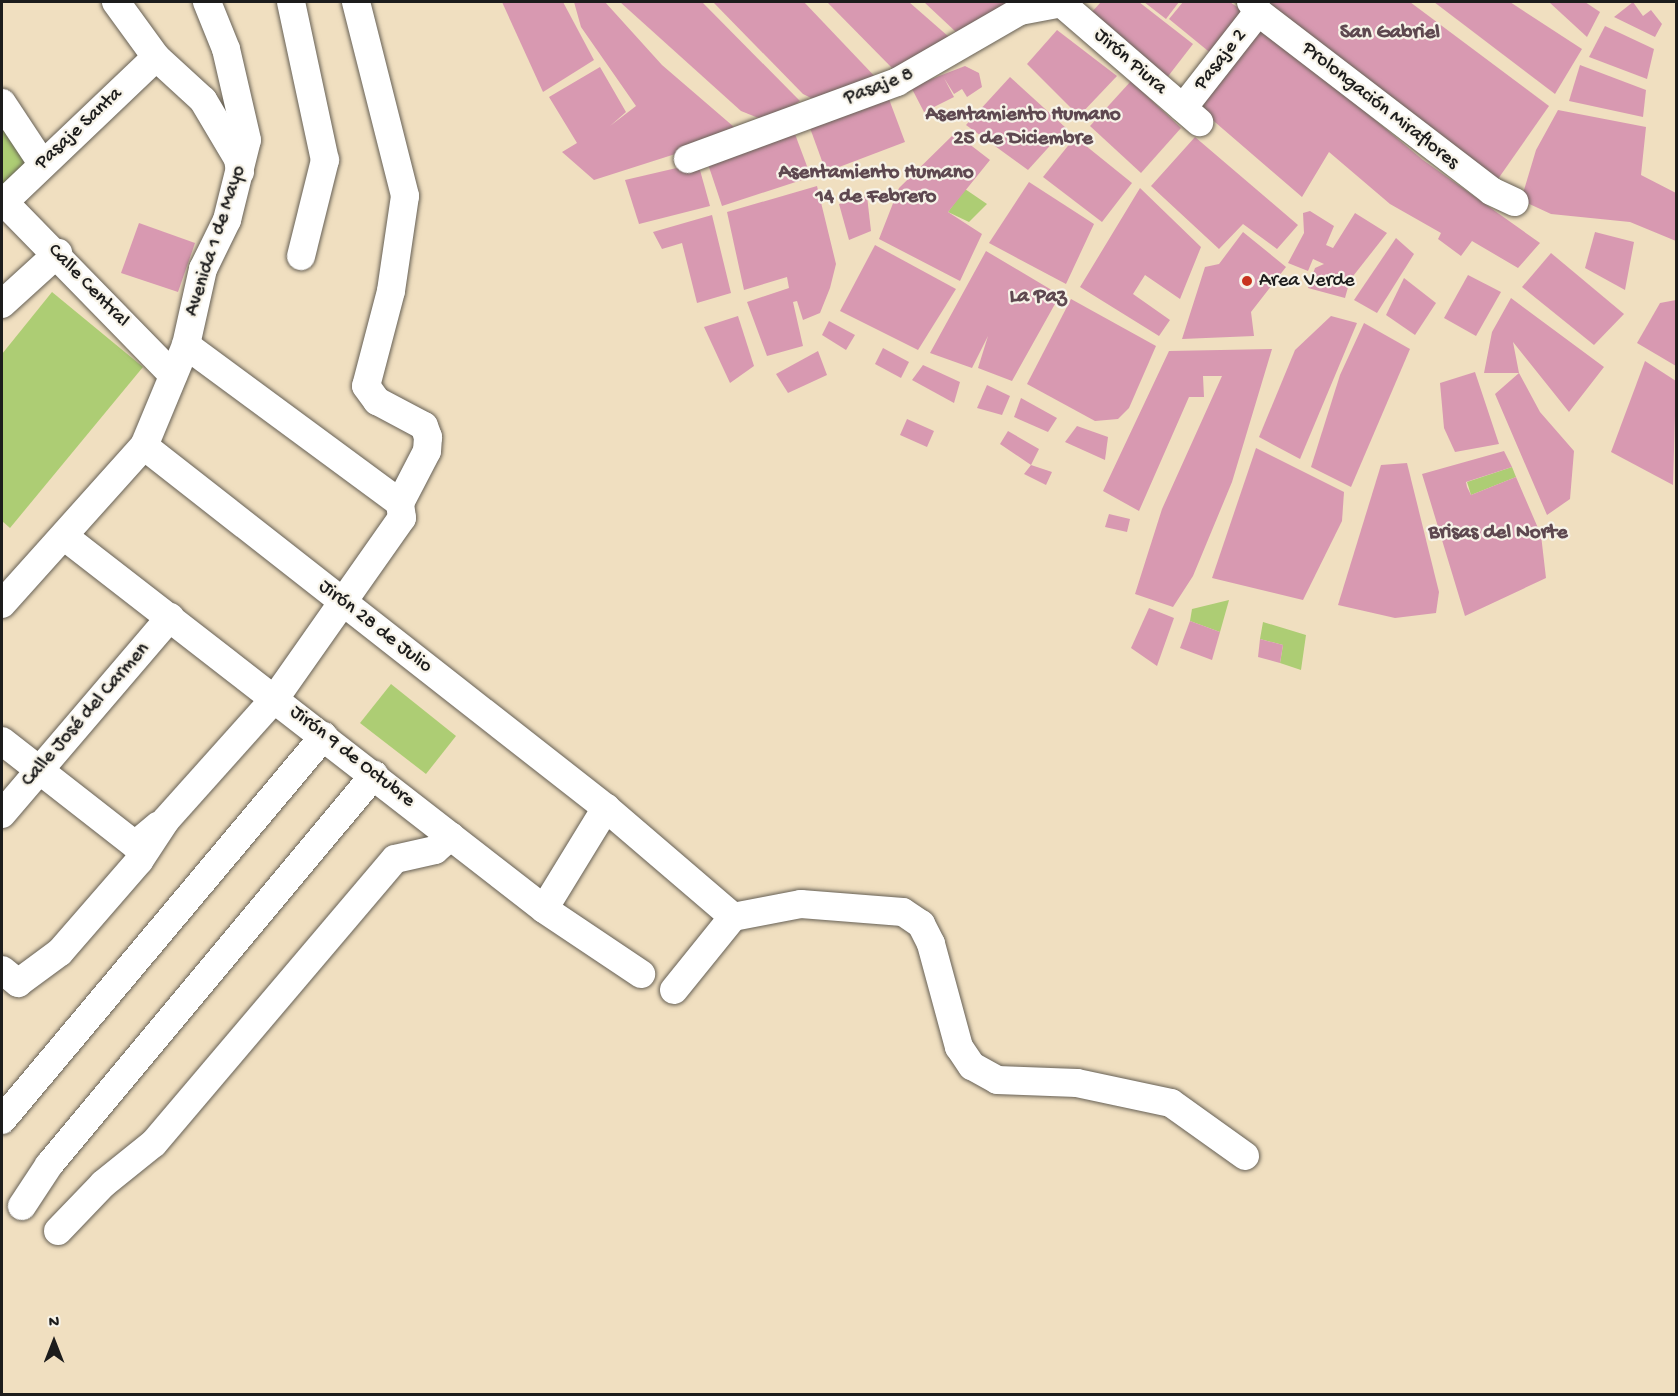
<!DOCTYPE html>
<html>
<head>
<meta charset="utf-8">
<style>
	body { margin:0 }
	#map { position:relative; width:1678px; height:1396px; overflow:hidden; background:#f0dfc0; font-family:"Gochi Hand",sans-serif }
	div>[style] { position:absolute }
	[style*='--x'] { left:calc(var(--x)*1px); top:calc(var(--y)*1px); width:calc(var(--w)*1px); rotate:calc(var(--a)*1deg) }
	.green>* { inset:0; background:#adcd74 }
	.building>* { inset:0; background:#d899b1 }
	.roads { filter:drop-shadow(0 0 2px #666055) drop-shadow(0 0 2px #666055) }
	.minor>* { height:28px; margin:-14px; padding:0 14px; transform-origin:14px; border-radius:14px; background:#fff }
	.dots>* { width:16px; height:16px; translate:-50% -50%; box-sizing:border-box; border:3px solid #f7f3e8; border-radius:50% }
	span { translate:-50% -50%; white-space:nowrap; text-align:center; line-height:1.15; -webkit-text-stroke:4.5px #f7f3e8; paint-order:stroke }
	.street-label { font-size:20px; color:#1c1c1c }
	.poi-label { font-size:20px; color:#1c1c1c }
	.left { translate:0 -50%; text-align:left }
	.neighbourhood-label { font-size:21px; color:#5e4850; font-weight:700 }
	.frame { position:absolute; inset:0; border:3px solid #1c1c1c; pointer-events:none }
	.north { position:absolute; left:24px; top:1312px; width:60px; height:60px; -webkit-text-stroke:4px #f7f3e8; paint-order:stroke; rotate:0deg; font-size:16px; font-weight:700; line-height:24px; text-align:center; color:#1c1c1c }
	.north::after { content:''; display:block; margin:auto; width:21px; height:27px; background:#1c1c1c; clip-path:polygon(50% 0,100% 100%,50% 72%,0 100%) }
</style>
</head>
<body>
<div id="map">
	<div class="green">
		<i style="clip-path:polygon(2px 117px,32px 162px,2px 188px)"></i>
		<i style="clip-path:polygon(965px 189px,987px 204px,969px 222px,948px 212px)"></i>
		<i style="clip-path:polygon(52px 292px,143px 367px,10px 528px,2px 521px,2px 354px)"></i>
		<i style="clip-path:polygon(1512px 467px,1516px 477px,1471px 495px,1467px 482px)"></i>
		<i style="clip-path:polygon(1229px 600px,1220px 632px,1190px 621px,1192px 609px)"></i>
		<i style="clip-path:polygon(1263px 622px,1306px 635px,1301px 670px,1280px 663px,1283px 645px,1260px 639px)"></i>
		<i style="clip-path:polygon(391px 684px,456px 736px,426px 774px,360px 723px)"></i>
	</div>
	<div class="building">
		<i style="clip-path:polygon(502px 2px,563px 2px,594px 60px,543px 92px)"></i>
		<i style="clip-path:polygon(574px 2px,605px 2px,662px 65px,741px 133px,594px 180px,562px 152px,577px 143px,549px 97px,600px 67px,626px 112px,610px 126px,636px 106px,581px 27px)"></i>
		<i style="clip-path:polygon(620px 2px,702px 2px,800px 101px,768px 122px,741px 111px)"></i>
		<i style="clip-path:polygon(713px 2px,804px 2px,881px 83px,817px 101px,803px 94px)"></i>
		<i style="clip-path:polygon(827px 2px,909px 2px,957px 44px,894px 70px)"></i>
		<i style="clip-path:polygon(924px 2px,1012px 2px,957px 33px)"></i>
		<i style="clip-path:polygon(1101px 2px,1139px 2px,1193px 44px,1166px 79px,1090px 14px)"></i>
		<i style="clip-path:polygon(1144px 2px,1179px 2px,1166px 19px)"></i>
		<i style="clip-path:polygon(1183px 2px,1230px 2px,1247px 14px,1213px 55px,1169px 19px)"></i>
		<i style="clip-path:polygon(1267px 2px,1410px 2px,1549px 106px,1498px 179px)"></i>
		<i style="clip-path:polygon(1434px 2px,1510px 2px,1582px 49px,1555px 94px)"></i>
		<i style="clip-path:polygon(1549px 2px,1585px 2px,1600px 12px,1587px 37px)"></i>
		<i style="clip-path:polygon(1633px 2px,1643px 16px,1651px 10px,1662px 24px,1655px 37px,1614px 17px)"></i>
		<i style="clip-path:polygon(1259px 23px,1423px 160px,1540px 243px,1518px 268px,1472px 241px,1461px 256px,1438px 239px,1441px 233px,1390px 204px,1329px 152px,1302px 197px,1194px 104px)"></i>
		<i style="clip-path:polygon(1605px 26px,1654px 49px,1647px 79px,1589px 57px)"></i>
		<i style="clip-path:polygon(1057px 30px,1117px 76px,1079px 116px,1027px 64px)"></i>
		<i style="clip-path:polygon(1580px 65px,1646px 90px,1643px 117px,1569px 101px)"></i>
		<i style="clip-path:polygon(965px 66px,979px 73px,982px 87px,967px 97px,962px 89px,954px 94px,944px 78px,954px 97px,924px 112px,911px 87px)"></i>
		<i style="clip-path:polygon(1010px 77px,1066px 128px,1028px 170px,966px 125px)"></i>
		<i style="clip-path:polygon(1131px 81px,1181px 128px,1141px 173px,1090px 126px)"></i>
		<i style="clip-path:polygon(886px 91px,905px 142px,826px 172px,806px 117px)"></i>
		<i style="clip-path:polygon(1558px 110px,1646px 127px,1641px 175px,1676px 193px,1676px 241px,1630px 222px,1551px 214px,1521px 200px,1536px 150px)"></i>
		<i style="clip-path:polygon(792px 126px,811px 177px,722px 206px,706px 158px)"></i>
		<i style="clip-path:polygon(955px 133px,990px 160px,948px 212px,982px 234px,960px 281px,879px 239px,899px 188px)"></i>
		<i style="clip-path:polygon(1075px 137px,1132px 183px,1102px 222px,1043px 177px)"></i>
		<i style="clip-path:polygon(1195px 137px,1298px 225px,1277px 249px,1243px 224px,1219px 249px,1151px 186px)"></i>
		<i style="clip-path:polygon(698px 163px,710px 206px,639px 224px,625px 180px)"></i>
		<i style="clip-path:polygon(1029px 182px,1094px 224px,1066px 284px,989px 243px)"></i>
		<i style="clip-path:polygon(817px 186px,836px 264px,830px 288px,820px 313px,803px 320px,797px 301px,793px 302px,803px 346px,767px 356px,747px 302px,789px 288px,787px 277px,744px 290px,727px 212px)"></i>
		<i style="clip-path:polygon(1140px 188px,1201px 247px,1180px 299px,1145px 275px,1133px 294px,1170px 320px,1159px 336px,1080px 287px)"></i>
		<i style="clip-path:polygon(867px 196px,871px 231px,849px 240px,839px 204px)"></i>
		<i style="clip-path:polygon(1310px 211px,1334px 226px,1326px 245px,1333px 248px,1355px 213px,1387px 233px,1350px 280px,1345px 298px,1308px 288px,1315px 268px,1324px 264px,1313px 259px,1308px 271px,1288px 263px,1304px 233px,1303px 213px)"></i>
		<i style="clip-path:polygon(712px 215px,731px 293px,697px 303px,682px 243px,662px 249px,653px 232px)"></i>
		<i style="clip-path:polygon(139px 223px,195px 243px,178px 292px,121px 273px)"></i>
		<i style="clip-path:polygon(1243px 232px,1286px 267px,1251px 312px,1254px 336px,1182px 339px,1205px 267px,1219px 264px)"></i>
		<i style="clip-path:polygon(1595px 232px,1634px 242px,1625px 290px,1585px 268px)"></i>
		<i style="clip-path:polygon(1396px 238px,1414px 254px,1377px 313px,1354px 300px)"></i>
		<i style="clip-path:polygon(875px 245px,956px 289px,918px 350px,840px 311px)"></i>
		<i style="clip-path:polygon(986px 251px,1060px 295px,1012px 381px,978px 368px,988px 336px,972px 368px,930px 353px)"></i>
		<i style="clip-path:polygon(1551px 253px,1624px 314px,1594px 345px,1522px 287px)"></i>
		<i style="clip-path:polygon(1468px 275px,1501px 292px,1476px 336px,1444px 318px)"></i>
		<i style="clip-path:polygon(1404px 278px,1436px 303px,1415px 335px,1386px 315px)"></i>
		<i style="clip-path:polygon(1511px 298px,1604px 367px,1569px 412px,1513px 342px,1519px 373px,1484px 373px,1492px 332px)"></i>
		<i style="clip-path:polygon(1071px 299px,1156px 346px,1129px 408px,1118px 419px,1095px 421px,1027px 384px)"></i>
		<i style="clip-path:polygon(1676px 300px,1676px 366px,1637px 343px,1660px 303px)"></i>
		<i style="clip-path:polygon(738px 316px,754px 366px,730px 383px,704px 327px)"></i>
		<i style="clip-path:polygon(1331px 316px,1357px 323px,1300px 459px,1259px 437px,1295px 350px)"></i>
		<i style="clip-path:polygon(829px 321px,855px 335px,846px 350px,822px 335px)"></i>
		<i style="clip-path:polygon(1364px 323px,1410px 349px,1351px 487px,1311px 467px,1340px 375px)"></i>
		<i style="clip-path:polygon(883px 348px,909px 362px,901px 378px,875px 364px)"></i>
		<i style="clip-path:polygon(1272px 349px,1232px 482px,1193px 576px,1173px 607px,1135px 594px,1162px 509px,1222px 376px,1203px 376px,1204px 397px,1189px 397px,1139px 511px,1103px 491px,1169px 351px)"></i>
		<i style="clip-path:polygon(818px 351px,827px 375px,788px 393px,776px 374px)"></i>
		<i style="clip-path:polygon(1645px 361px,1676px 381px,1673px 485px,1611px 452px)"></i>
		<i style="clip-path:polygon(923px 365px,960px 382px,954px 403px,912px 380px)"></i>
		<i style="clip-path:polygon(1475px 372px,1499px 444px,1455px 452px,1444px 428px,1440px 383px)"></i>
		<i style="clip-path:polygon(1519px 373px,1540px 412px,1574px 451px,1570px 499px,1547px 515px,1495px 394px)"></i>
		<i style="clip-path:polygon(987px 385px,1010px 396px,1002px 415px,977px 408px)"></i>
		<i style="clip-path:polygon(1021px 398px,1057px 418px,1048px 432px,1014px 417px)"></i>
		<i style="clip-path:polygon(907px 419px,934px 431px,927px 447px,900px 435px)"></i>
		<i style="clip-path:polygon(1077px 426px,1108px 437px,1105px 460px,1065px 442px)"></i>
		<i style="clip-path:polygon(1008px 431px,1039px 449px,1031px 465px,1052px 472px,1046px 485px,1024px 474px,1031px 465px,1000px 444px)"></i>
		<i style="clip-path:polygon(1256px 448px,1344px 492px,1342px 521px,1303px 600px,1212px 578px)"></i>
		<i style="clip-path:polygon(1504px 451px,1512px 467px,1466px 482px,1467px 487px,1471px 495px,1516px 477px,1541px 535px,1546px 578px,1465px 616px,1422px 474px)"></i>
		<i style="clip-path:polygon(1407px 463px,1439px 592px,1436px 613px,1395px 618px,1338px 605px,1381px 465px)"></i>
		<i style="clip-path:polygon(1109px 514px,1130px 519px,1127px 532px,1105px 527px)"></i>
		<i style="clip-path:polygon(1149px 608px,1174px 618px,1157px 666px,1131px 648px)"></i>
		<i style="clip-path:polygon(1190px 621px,1220px 632px,1212px 660px,1180px 648px)"></i>
		<i style="clip-path:polygon(1260px 639px,1283px 645px,1280px 663px,1258px 657px)"></i>
	</div>
	<div class="roads">
		<div class="minor">
			<i style="--x:116;--y:2;--w:68;--a:54"></i>
			<i style="--x:156;--y:57;--w:64;--a:42.5"></i>
			<i style="--x:203;--y:100;--w:69;--a:59.3"></i>
			<i style="--x:238;--y:159;--w:13;--a:81"></i>
			<i style="--x:291;--y:2;--w:162;--a:77.9"></i>
			<i style="--x:325;--y:160;--w:99;--a:104"></i>
			<i style="--x:356;--y:2;--w:200;--a:75.8"></i>
			<i style="--x:405;--y:196;--w:96;--a:98.4"></i>
			<i style="--x:391;--y:291;--w:98;--a:104.7"></i>
			<i style="--x:366;--y:386;--w:19;--a:54"></i>
			<i style="--x:377;--y:401;--w:53;--a:28"></i>
			<i style="--x:424;--y:426;--w:12;--a:70"></i>
			<i style="--x:428;--y:437;--w:14;--a:94"></i>
			<i style="--x:427;--y:451;--w:59;--a:117.4"></i>
			<i style="--x:1060;--y:2;--w:184;--a:40.8"></i>
			<i style="--x:1251;--y:2;--w:12;--a:55"></i>
			<i style="--x:1258;--y:12;--w:294;--a:37.5"></i>
			<i style="--x:1491;--y:191;--w:26;--a:25"></i>
			<i style="--x:2;--y:103;--w:71;--a:56.5"></i>
			<i style="--x:1183;--y:108;--w:122;--a:-52"></i>
			<i style="--x:688;--y:159;--w:223;--a:-20.2"></i>
			<i style="--x:897;--y:82;--w:142;--a:-30"></i>
			<i style="--x:1020;--y:11;--w:43;--a:-10.8"></i>
			<i style="--x:2;--y:200;--w:245;--a:45.7"></i>
			<i style="--x:4;--y:202;--w:210;--a:-43.6"></i>
			<i style="--x:2;--y:304;--w:76;--a:-42.3"></i>
			<i style="--x:144;--y:446;--w:587;--a:38.08"></i>
			<i style="--x:606;--y:808;--w:167;--a:40.6"></i>
			<i style="--x:733;--y:917;--w:69;--a:-10.8"></i>
			<i style="--x:801;--y:904;--w:102;--a:4.5"></i>
			<i style="--x:903;--y:912;--w:22;--a:34"></i>
			<i style="--x:921;--y:924;--w:22;--a:63"></i>
			<i style="--x:931;--y:944;--w:107;--a:74.8"></i>
			<i style="--x:959;--y:1047;--w:23;--a:56"></i>
			<i style="--x:972;--y:1066;--w:29;--a:29"></i>
			<i style="--x:997;--y:1080;--w:80;--a:2.1"></i>
			<i style="--x:1077;--y:1083;--w:96;--a:12"></i>
			<i style="--x:1171;--y:1103;--w:91;--a:35.6"></i>
			<i style="--x:65;--y:537;--w:606;--a:37.83"></i>
			<i style="--x:544;--y:909;--w:117;--a:33.8"></i>
			<i style="--x:2;--y:604;--w:212;--a:-48.1"></i>
			<i style="--x:144;--y:446;--w:109;--a:-67.4"></i>
			<i style="--x:186;--y:345;--w:78;--a:-77.4"></i>
			<i style="--x:203;--y:269;--w:55;--a:-63.9"></i>
			<i style="--x:227;--y:220;--w:82;--a:-76"></i>
			<i style="--x:247;--y:140;--w:93;--a:-103"></i>
			<i style="--x:226;--y:49;--w:51;--a:-112"></i>
			<i style="--x:2;--y:741;--w:169;--a:38"></i>
			<i style="--x:135;--y:845;--w:30;--a:-40"></i>
			<i style="--x:2;--y:814;--w:259;--a:-49.5"></i>
			<i style="--x:544;--y:909;--w:119;--a:-58.5"></i>
			<i style="--x:2;--y:970;--w:21;--a:39"></i>
			<i style="--x:18;--y:983;--w:52;--a:-36.4"></i>
			<i style="--x:60;--y:952;--w:121;--a:-49"></i>
			<i style="--x:139;--y:861;--w:49;--a:-56.6"></i>
			<i style="--x:166;--y:820;--w:165;--a:-48.2"></i>
			<i style="--x:276;--y:697;--w:219;--a:-54.9"></i>
			<i style="--x:402;--y:518;--w:15;--a:-98"></i>
			<i style="--x:400;--y:503;--w:266;--a:-143.6"></i>
			<i style="--x:674;--y:990;--w:94;--a:-51.1"></i>
			<i style="--x:2;--y:1120;--w:501;--a:-50.02"></i>
			<i style="--x:22;--y:1206;--w:49;--a:-56.6"></i>
			<i style="--x:49;--y:1165;--w:508;--a:-50.19"></i>
			<i style="--x:58;--y:1231;--w:65;--a:-46.2"></i>
			<i style="--x:103;--y:1184;--w:65;--a:-38.8"></i>
			<i style="--x:154;--y:1143;--w:372;--a:-49.7"></i>
			<i style="--x:395;--y:859;--w:41;--a:-12.7"></i>
			<i style="--x:435;--y:850;--w:21;--a:-41"></i>
		</div>
	</div>
	<div class="dots">
		<i style="left:1247px;top:281px;background:#c8321e"></i>
	</div>
	<div class="street-label">
		<span style="left:1221px;top:60px;rotate:-52deg">Pasaje 2</span>
		<span style="left:1130px;top:62px;rotate:41deg">Jirón Piura</span>
		<span style="left:879px;top:87px;rotate:-21deg">Pasaje 8</span>
		<span style="left:1380px;top:106px;rotate:38deg">Prolongación Miraflores</span>
		<span style="left:79px;top:129px;rotate:-43deg">Pasaje Santa</span>
		<span style="left:216px;top:241px;rotate:-72deg">Avenida 1 de Mayo</span>
		<span style="left:88px;top:286px;rotate:46deg">Calle Central</span>
		<span style="left:375px;top:627px;rotate:38deg">Jirón 28 de Julio</span>
		<span style="left:86px;top:715px;rotate:-49deg">Calle José del Carmen</span>
		<span style="left:352px;top:757px;rotate:38deg">Jirón 9 de Octubre</span>
	</div>
	<div class="poi-label">
		<span class="left" style="left:1259px;top:281px">Area Verde</span>
	</div>
	<div class="neighbourhood-label">
		<span style="left:1390px;top:34px">San Gabriel</span>
		<span style="left:1023px;top:128px">Asentamiento Humano<br>25 de Diciembre</span>
		<span style="left:876px;top:186px">Asentamiento Humano<br>14 de Febrero</span>
		<span style="left:1038px;top:298px">La Paz</span>
		<span style="left:1498px;top:534px">Brisas del Norte</span>
	</div>
	<div class="frame"></div>
	<div class="north">N</div>
</div>
</body>
</html>
